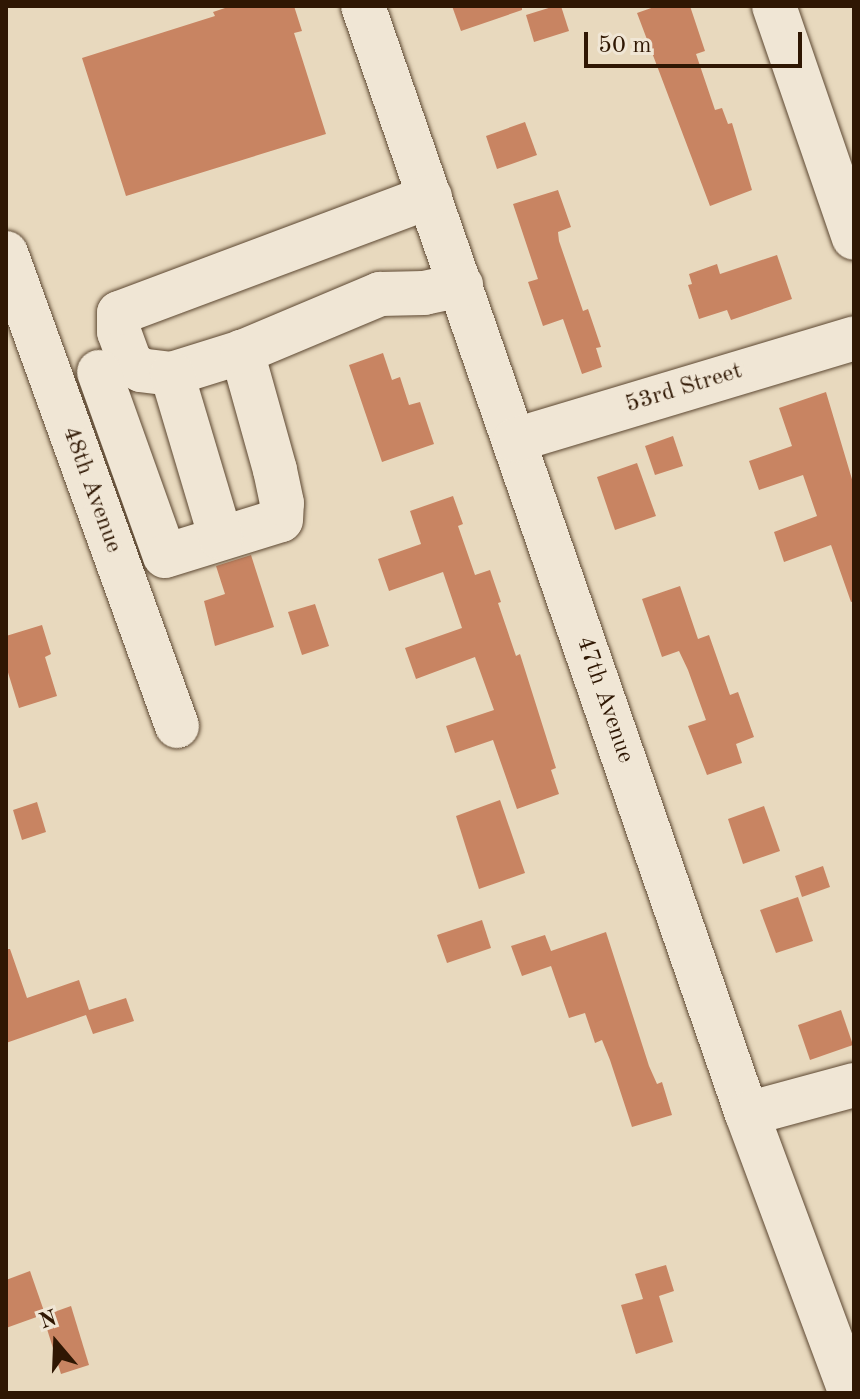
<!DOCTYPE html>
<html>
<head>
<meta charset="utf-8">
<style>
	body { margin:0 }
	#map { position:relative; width:860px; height:1399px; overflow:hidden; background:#e8d9be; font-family:"Old Standard TT",serif }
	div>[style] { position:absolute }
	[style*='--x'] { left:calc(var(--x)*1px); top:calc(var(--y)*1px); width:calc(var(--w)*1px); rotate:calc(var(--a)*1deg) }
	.building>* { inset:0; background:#c88462 }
	.roads { filter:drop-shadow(0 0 2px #5d4832) drop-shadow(0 0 2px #5d4832) }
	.minor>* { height:44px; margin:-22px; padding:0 22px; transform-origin:22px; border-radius:22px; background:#f0e6d5 }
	span { translate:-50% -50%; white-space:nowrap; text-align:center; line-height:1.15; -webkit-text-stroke:8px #f0e6d5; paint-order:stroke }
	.street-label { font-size:24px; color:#2f1703 }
	.frame { position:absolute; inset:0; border:8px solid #2f1703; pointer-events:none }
	.north { position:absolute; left:16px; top:1303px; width:80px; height:80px; -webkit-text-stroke:6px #f0e6d5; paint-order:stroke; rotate:341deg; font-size:22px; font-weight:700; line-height:32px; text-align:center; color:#2f1703 }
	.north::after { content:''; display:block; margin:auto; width:28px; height:36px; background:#2f1703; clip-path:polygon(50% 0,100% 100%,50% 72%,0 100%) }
	.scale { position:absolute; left:584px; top:32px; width:218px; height:36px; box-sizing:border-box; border:4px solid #2f1703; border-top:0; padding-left:10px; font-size:24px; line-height:28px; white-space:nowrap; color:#2f1703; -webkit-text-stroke:6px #f0e6d5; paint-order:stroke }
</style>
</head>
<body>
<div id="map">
	<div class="building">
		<i style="clip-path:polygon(231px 6px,294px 6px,302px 31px,294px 33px,326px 134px,126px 196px,82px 58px,215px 16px,213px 12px)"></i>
		<i style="clip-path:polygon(452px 6px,522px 6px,522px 10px,461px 31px)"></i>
		<i style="clip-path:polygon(555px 6px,561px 6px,569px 31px,534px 42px,526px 15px)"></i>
		<i style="clip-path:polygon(657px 6px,690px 6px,705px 51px,696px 54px,715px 110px,722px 108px,728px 124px,732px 123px,752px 190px,710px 206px,637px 13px)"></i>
		<i style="clip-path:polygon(525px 122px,537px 155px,497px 169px,486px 136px)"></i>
		<i style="clip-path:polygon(558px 190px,571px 227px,558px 232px,559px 241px,583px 311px,588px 309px,601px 347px,596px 348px,602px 367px,582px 374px,563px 319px,543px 326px,528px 282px,538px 279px,513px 204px)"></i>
		<i style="clip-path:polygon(777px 255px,792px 299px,731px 320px,727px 310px,699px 319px,688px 285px,692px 284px,689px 274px,717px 264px,720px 274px)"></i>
		<i style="clip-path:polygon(383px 353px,392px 380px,400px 377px,409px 405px,420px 402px,434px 444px,382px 462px,349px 365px)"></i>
		<i style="clip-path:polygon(826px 392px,854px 486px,854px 601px,851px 602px,831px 545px,784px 562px,774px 532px,817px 516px,803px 475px,759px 490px,749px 461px,792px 446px,779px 408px)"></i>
		<i style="clip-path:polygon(673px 436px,683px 466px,655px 475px,645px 446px)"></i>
		<i style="clip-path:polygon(637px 463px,656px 516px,615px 530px,597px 477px)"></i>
		<i style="clip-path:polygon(453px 496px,463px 524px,458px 526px,475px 575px,490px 570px,501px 602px,498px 603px,516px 656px,520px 654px,556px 768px,551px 770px,559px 794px,517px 809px,493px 740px,455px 753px,446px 726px,494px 710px,475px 657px,416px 679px,405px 648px,462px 628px,443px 572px,389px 591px,378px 559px,421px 544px,410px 511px)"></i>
		<i style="clip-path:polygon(251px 555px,274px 627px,215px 646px,204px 601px,225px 594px,216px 566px)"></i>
		<i style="clip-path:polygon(680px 586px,698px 639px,709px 635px,730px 695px,738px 692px,754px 737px,736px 744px,742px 763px,707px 775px,688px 726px,706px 720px,688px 670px,679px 651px,662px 657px,642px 599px)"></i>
		<i style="clip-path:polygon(315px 604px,329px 646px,302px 655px,288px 612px)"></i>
		<i style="clip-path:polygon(42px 625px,51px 654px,45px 657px,57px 696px,19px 708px,6px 666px,6px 636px)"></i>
		<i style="clip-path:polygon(500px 800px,525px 873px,479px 889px,456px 816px)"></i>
		<i style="clip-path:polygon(37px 802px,46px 832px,22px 840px,13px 810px)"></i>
		<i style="clip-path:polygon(764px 806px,780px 851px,743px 864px,728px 819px)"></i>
		<i style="clip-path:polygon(823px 866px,830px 887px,802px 897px,795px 876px)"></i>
		<i style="clip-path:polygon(798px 897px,813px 941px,776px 953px,760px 910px)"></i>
		<i style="clip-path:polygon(482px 920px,491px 948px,447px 963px,437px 935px)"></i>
		<i style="clip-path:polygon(606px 932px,649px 1066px,657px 1084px,662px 1082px,672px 1115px,632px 1127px,610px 1060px,602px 1040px,595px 1043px,585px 1013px,569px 1018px,551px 966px,522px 976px,511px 946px,545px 935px,551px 951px)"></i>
		<i style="clip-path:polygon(6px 949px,10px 949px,27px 998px,79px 980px,89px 1010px,126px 998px,134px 1021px,93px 1034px,86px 1015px,6px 1043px)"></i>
		<i style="clip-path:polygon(841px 1010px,853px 1045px,810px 1060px,798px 1025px)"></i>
		<i style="clip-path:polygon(666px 1265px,674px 1291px,659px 1296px,673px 1342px,636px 1354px,621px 1305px,643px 1299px,635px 1274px)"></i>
		<i style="clip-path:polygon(30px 1271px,45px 1314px,6px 1328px,6px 1280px)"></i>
		<i style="clip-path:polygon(71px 1306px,89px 1365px,61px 1374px,43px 1316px)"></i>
	</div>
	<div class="roads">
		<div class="minor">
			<i style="--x:363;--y:6;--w:1173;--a:70.89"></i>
			<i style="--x:747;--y:1114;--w:298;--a:69.6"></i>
			<i style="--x:774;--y:6;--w:245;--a:71"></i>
			<i style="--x:6;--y:253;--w:503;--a:70.12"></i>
			<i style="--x:242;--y:352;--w:73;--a:162.6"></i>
			<i style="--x:172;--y:374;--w:31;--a:-173"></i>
			<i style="--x:141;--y:370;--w:14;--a:-144"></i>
			<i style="--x:130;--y:362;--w:32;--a:-110"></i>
			<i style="--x:119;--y:332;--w:19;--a:-90"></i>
			<i style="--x:119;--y:313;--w:332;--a:-20.5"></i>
			<i style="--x:99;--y:372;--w:195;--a:70.3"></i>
			<i style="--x:165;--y:556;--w:121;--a:-17.2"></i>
			<i style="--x:281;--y:520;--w:17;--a:-87"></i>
			<i style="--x:282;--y:503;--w:34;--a:-102"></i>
			<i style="--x:275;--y:470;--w:123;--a:-105.6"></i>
			<i style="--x:242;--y:352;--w:150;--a:-22.8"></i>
			<i style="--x:380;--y:294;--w:44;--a:-1.3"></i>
			<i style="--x:424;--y:293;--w:38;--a:-12"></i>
			<i style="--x:172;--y:374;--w:171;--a:73.4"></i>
			<i style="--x:515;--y:440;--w:354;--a:-16.7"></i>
			<i style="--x:747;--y:1114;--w:111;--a:-15.2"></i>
		</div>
	</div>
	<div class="street-label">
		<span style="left:684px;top:389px;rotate:-17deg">53rd Street</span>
		<span style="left:91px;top:490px;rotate:70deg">48th Avenue</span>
		<span style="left:604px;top:700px;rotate:71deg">47th Avenue</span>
	</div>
	<div class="frame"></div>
	<div class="north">N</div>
	<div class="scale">50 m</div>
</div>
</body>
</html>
